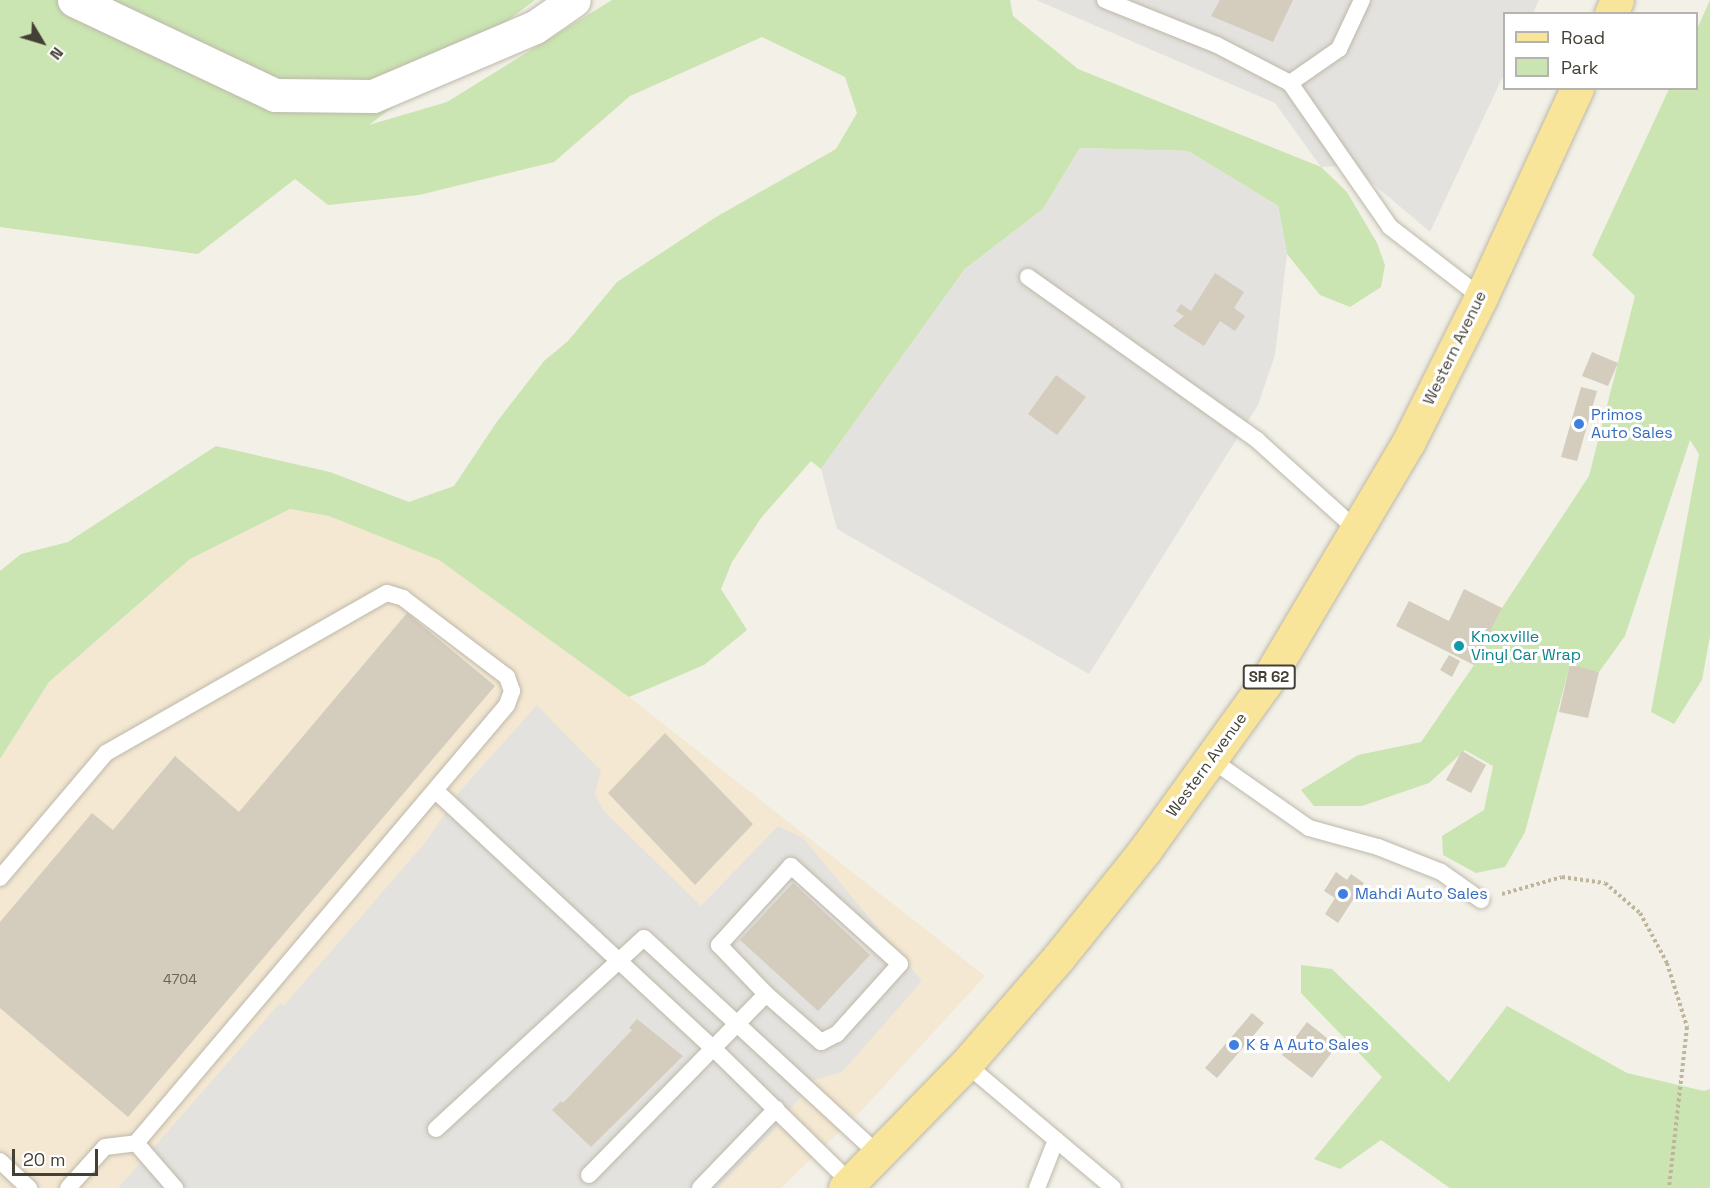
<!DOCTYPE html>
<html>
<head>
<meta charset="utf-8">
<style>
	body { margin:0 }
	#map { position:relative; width:1710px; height:1188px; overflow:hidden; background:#f2f0e7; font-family:"Space Grotesk",sans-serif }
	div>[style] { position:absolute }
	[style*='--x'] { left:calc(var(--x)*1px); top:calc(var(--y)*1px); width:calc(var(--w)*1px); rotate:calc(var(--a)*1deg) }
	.commercial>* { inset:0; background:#f4e8d2 }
	.green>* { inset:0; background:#cae5b1 }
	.parking>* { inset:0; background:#e4e2de }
	.building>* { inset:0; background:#d4ccbd }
	.path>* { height:4px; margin-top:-2px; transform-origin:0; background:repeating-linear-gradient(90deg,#bfb59b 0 3px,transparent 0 6px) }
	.roads { filter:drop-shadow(0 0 2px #bdb8aa) drop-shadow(0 0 2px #bdb8aa) }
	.lane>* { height:16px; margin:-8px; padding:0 8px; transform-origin:8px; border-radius:8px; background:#fff }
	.street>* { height:33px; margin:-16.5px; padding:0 16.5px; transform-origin:16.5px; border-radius:16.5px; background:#fff }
	.primary>* { height:33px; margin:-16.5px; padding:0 16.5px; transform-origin:16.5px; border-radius:16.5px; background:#f9e599 }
	.dots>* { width:16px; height:16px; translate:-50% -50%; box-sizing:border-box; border:3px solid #fff; border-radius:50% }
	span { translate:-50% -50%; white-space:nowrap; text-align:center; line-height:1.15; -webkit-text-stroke:6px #fff; paint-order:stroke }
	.number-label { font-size:14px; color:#696358 }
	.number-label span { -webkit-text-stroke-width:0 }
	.shield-label span { padding:2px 4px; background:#fff; border:2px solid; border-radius:4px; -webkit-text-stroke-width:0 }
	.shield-label { font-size:15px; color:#454036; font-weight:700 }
	.street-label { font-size:16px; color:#454036 }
	.shop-label { font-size:16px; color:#366cbe }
	.left { translate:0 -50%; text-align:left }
	.culture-label { font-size:16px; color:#0d838f }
	.legend { position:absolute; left:1503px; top:12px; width:195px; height:78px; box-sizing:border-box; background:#fff; border:2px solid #b5b3af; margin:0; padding:8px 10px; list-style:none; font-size:18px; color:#454036 }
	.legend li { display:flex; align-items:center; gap:12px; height:30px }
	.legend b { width:30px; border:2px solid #b5b3af }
	.north { position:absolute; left:12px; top:12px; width:60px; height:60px; -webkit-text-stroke:4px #fff; paint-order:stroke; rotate:128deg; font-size:16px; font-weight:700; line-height:24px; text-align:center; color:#454036 }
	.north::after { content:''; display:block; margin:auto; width:21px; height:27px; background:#454036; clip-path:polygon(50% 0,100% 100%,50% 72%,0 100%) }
	.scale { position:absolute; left:12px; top:1149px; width:86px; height:27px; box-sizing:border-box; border:3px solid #454036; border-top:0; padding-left:8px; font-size:18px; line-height:21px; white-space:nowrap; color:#454036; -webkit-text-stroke:4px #fff; paint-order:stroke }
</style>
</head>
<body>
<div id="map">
	<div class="commercial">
		<i style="clip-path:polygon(290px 509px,329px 516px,439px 560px,629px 697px,985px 976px,864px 1108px,781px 1188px,0 1188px,0 759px,49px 682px,190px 559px)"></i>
	</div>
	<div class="green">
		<i style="clip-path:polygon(0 0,535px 0,369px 125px,447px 102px,612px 0,1010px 0,1013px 16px,1078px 69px,1321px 167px,1347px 192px,1377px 243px,1385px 265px,1381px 287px,1350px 307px,1320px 295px,1287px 254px,1278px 206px,1188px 151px,1080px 148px,1043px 209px,965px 269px,821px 469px,811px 461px,761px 518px,732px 562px,721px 589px,747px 630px,704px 665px,629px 697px,439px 560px,329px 516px,290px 509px,190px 559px,49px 682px,0 759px,0 571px,21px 554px,68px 542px,216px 446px,330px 472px,409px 502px,454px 486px,496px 423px,544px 361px,568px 341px,617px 282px,716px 217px,836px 149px,857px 113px,845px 77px,762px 37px,630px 96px,554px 162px,419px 195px,328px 205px,295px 179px,198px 254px,0 227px)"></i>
		<i style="clip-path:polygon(1710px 0,1710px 636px,1702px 680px,1674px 724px,1651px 712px,1699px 454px,1690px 440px,1625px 636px,1599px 672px,1570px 665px,1525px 832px,1505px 867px,1476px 873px,1443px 855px,1442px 836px,1484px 810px,1493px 766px,1465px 750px,1429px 783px,1362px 806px,1314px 806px,1301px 790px,1358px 755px,1421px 742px,1474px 665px,1502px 608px,1589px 476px,1635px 296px,1592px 255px,1669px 89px,1696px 88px,1697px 29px)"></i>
		<i style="clip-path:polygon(1301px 965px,1332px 969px,1449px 1082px,1507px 1006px,1627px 1073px,1704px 1091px,1710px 1089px,1710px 1188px,1450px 1188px,1381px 1140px,1340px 1169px,1314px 1159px,1382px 1077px,1301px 993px)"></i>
	</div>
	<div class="parking">
		<i style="clip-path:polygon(1036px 0,1539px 0,1533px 13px,1504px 14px,1504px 74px,1430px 232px,1351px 165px,1321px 167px,1275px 103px)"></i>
		<i style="clip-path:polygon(1080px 148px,1188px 151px,1278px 206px,1287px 254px,1275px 355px,1258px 405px,1089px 674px,837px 529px,821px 469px,965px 269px,1043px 209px)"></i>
		<i style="clip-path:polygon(537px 705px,601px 771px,595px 794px,604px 811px,701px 906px,778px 826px,803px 838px,922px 981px,842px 1072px,814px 1080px,775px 1129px,718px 1188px,118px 1188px,280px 1003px,284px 1005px,307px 979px,425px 843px,460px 791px)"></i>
	</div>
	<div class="building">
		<i style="clip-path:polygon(1220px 0,1293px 0,1273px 42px,1211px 16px)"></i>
		<i style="clip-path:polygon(1215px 273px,1244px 292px,1234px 308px,1245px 316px,1235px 331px,1220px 321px,1204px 346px,1173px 326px,1184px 316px,1176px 311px,1181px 304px,1191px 311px)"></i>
		<i style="clip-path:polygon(1592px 352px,1618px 363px,1608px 386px,1582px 376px)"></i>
		<i style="clip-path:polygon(1056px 375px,1086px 397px,1057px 435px,1028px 414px)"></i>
		<i style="clip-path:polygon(1581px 387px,1597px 391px,1577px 461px,1561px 457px)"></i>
		<i style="clip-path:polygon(1464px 589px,1502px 608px,1474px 665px,1396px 626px,1409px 601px,1449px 621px)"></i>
		<i style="clip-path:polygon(407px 613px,495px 686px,128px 1117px,0 1008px,0 922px,92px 813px,113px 830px,175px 756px,239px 812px)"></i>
		<i style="clip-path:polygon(1449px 655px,1460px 661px,1452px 677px,1440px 670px)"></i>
		<i style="clip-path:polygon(1570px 664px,1599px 672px,1588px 718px,1559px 712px)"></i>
		<i style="clip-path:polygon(665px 733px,753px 824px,695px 885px,608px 793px)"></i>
		<i style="clip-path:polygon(1462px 751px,1486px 765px,1471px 793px,1446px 780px)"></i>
		<i style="clip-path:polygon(1336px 872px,1347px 880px,1351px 874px,1364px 883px,1338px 923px,1325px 914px,1335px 898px,1324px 891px)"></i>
		<i style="clip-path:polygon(793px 883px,870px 955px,818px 1011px,740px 940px)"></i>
		<i style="clip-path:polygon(1252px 1013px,1264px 1023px,1217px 1078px,1205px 1068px)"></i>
		<i style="clip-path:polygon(637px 1019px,683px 1056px,591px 1147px,552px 1110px,561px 1101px,563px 1103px,632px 1030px,629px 1028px)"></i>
		<i style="clip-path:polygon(1307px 1022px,1337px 1046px,1312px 1078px,1282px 1055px)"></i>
	</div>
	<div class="path">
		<i style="--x:1502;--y:894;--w:62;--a:-15.8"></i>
		<i style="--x:1562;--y:877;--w:43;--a:7.9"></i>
		<i style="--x:1605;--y:883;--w:46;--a:40.6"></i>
		<i style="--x:1640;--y:913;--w:57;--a:61.6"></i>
		<i style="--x:1667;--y:963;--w:67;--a:72.6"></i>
		<i style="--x:1687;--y:1027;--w:162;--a:96.4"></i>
	</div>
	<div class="roads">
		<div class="lane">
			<i style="--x:1105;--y:0;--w:121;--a:21.9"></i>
			<i style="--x:1217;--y:45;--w:82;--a:27.5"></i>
			<i style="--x:1290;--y:83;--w:175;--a:55.2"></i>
			<i style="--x:1390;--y:227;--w:115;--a:37.6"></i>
			<i style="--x:1290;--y:83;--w:60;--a:-34.8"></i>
			<i style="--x:1339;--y:49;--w:54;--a:-64.9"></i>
			<i style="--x:1028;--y:277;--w:281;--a:35.4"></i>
			<i style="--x:1257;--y:440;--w:136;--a:42"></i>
			<i style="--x:1212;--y:760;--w:118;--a:35"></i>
			<i style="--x:1309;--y:828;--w:72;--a:15.4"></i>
			<i style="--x:1378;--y:847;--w:68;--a:21.6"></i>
			<i style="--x:1441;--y:872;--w:49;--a:35"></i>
			<i style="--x:436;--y:791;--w:379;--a:42.9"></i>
			<i style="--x:714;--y:1049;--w:192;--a:44.4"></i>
			<i style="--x:0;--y:878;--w:164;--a:-49.7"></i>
			<i style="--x:106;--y:753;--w:323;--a:-29.7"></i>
			<i style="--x:387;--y:593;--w:17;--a:17"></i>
			<i style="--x:403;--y:598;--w:131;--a:37.2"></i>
			<i style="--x:507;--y:677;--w:15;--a:70"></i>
			<i style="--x:512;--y:691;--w:15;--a:110"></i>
			<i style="--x:507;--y:705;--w:574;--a:130.27"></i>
			<i style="--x:136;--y:1143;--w:60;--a:49.1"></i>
			<i style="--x:966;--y:1064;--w:192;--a:40.1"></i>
			<i style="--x:436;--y:1129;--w:282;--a:-42.6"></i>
			<i style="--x:644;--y:938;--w:320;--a:42.7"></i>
			<i style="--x:0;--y:1161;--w:40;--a:43"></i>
			<i style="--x:589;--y:1175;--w:253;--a:-45.6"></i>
			<i style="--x:766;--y:994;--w:73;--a:41.1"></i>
			<i style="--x:821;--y:1042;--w:18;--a:-27"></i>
			<i style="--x:837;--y:1034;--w:94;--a:-48"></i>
			<i style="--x:900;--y:964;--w:147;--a:-138"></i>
			<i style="--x:791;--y:866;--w:107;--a:132.3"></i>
			<i style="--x:719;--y:945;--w:68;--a:46.2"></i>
			<i style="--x:68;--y:1188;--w:55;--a:-47.9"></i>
			<i style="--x:105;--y:1147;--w:31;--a:-7"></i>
			<i style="--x:700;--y:1188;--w:110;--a:-46.1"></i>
			<i style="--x:1037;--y:1188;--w:52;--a:-68.4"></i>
		</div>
		<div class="street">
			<i style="--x:74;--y:0;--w:222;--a:25.3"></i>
			<i style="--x:275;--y:95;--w:98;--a:0.6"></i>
			<i style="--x:373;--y:96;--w:176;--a:-23.1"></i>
			<i style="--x:535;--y:27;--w:47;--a:-34.7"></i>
		</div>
		<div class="primary">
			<i style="--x:1611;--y:14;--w:15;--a:-67"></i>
			<i style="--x:845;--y:1188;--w:173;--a:-45.7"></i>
			<i style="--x:966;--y:1064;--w:142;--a:-49"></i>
			<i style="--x:1059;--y:957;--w:137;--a:-51.2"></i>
			<i style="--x:1145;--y:850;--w:207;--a:-54.2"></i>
			<i style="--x:1266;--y:682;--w:278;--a:-59.3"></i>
			<i style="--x:1408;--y:443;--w:163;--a:-63.4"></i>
			<i style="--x:1481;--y:297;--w:230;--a:-65.3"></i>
		</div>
	</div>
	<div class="dots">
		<i style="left:1579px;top:424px;background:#3f7fe0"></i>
		<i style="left:1459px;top:646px;background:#0f9aa8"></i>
		<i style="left:1343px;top:894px;background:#3f7fe0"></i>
		<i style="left:1234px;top:1045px;background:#3f7fe0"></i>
	</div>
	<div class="number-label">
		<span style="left:180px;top:979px">4704</span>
	</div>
	<div class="shield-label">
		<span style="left:1269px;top:677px">SR 62</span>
	</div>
	<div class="street-label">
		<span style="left:1455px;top:348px;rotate:-64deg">Western Avenue</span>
		<span style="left:1207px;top:765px;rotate:-54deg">Western Avenue</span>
	</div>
	<div class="shop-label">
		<span class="left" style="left:1591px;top:424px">Primos<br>Auto Sales</span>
		<span class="left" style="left:1355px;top:894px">Mahdi Auto Sales</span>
		<span class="left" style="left:1246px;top:1045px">K &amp; A Auto Sales</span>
	</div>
	<div class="culture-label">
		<span class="left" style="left:1471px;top:646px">Knoxville<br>Vinyl Car Wrap</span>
	</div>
	<ul class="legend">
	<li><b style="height:8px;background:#f9e599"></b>Road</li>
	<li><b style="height:16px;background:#cae5b1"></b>Park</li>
	</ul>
	<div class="north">N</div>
	<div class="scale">20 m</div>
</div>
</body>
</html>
